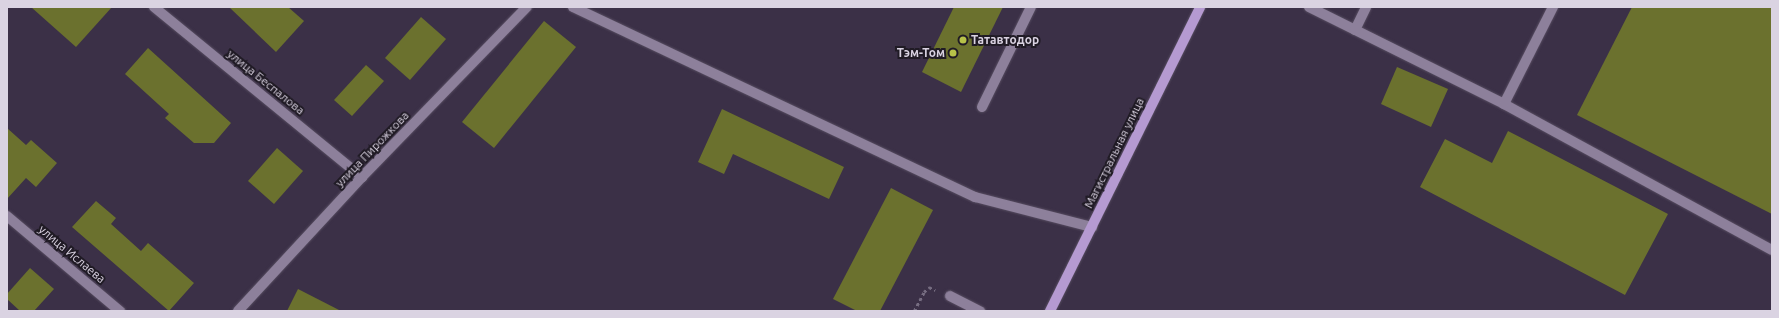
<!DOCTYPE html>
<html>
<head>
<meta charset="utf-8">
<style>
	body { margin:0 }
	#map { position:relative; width:1779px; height:318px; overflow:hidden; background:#3b3047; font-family:Ubuntu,sans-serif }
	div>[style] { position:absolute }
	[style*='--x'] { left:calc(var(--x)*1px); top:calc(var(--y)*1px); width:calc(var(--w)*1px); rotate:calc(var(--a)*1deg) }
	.building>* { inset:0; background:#6b712e }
	.path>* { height:2.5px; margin-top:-1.25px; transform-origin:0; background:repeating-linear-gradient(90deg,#766d81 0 3px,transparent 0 6px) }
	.roads { filter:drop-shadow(0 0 1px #564c60) drop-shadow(0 0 1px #564c60) }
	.minor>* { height:10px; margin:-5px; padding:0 5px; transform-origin:5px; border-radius:5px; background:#8d809b }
	.major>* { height:10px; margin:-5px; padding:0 5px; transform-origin:5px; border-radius:5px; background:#b59ad1 }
	.dots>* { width:11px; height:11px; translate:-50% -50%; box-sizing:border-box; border:2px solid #201b25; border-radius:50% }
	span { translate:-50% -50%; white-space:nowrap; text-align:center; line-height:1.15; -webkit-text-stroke:4px #201b25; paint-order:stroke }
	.poi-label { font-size:12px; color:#dad3e2; font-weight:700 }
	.left { translate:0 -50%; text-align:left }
	.right { translate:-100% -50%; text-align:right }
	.street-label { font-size:12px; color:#dad3e2 }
	.frame { position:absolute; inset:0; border:8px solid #dad3e2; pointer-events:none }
</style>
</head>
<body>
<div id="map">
	<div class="building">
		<i style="clip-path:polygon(31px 7px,112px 7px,76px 47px)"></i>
		<i style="clip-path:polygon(229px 7px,288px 7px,304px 21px,276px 52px)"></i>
		<i style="clip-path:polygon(954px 7px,1003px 7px,961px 92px,922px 72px)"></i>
		<i style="clip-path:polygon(1632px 7px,1772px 7px,1772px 214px,1577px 115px)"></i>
		<i style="clip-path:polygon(421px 17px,446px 39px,410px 80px,385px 58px)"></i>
		<i style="clip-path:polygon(544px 21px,576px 47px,494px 148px,462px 122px)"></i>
		<i style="clip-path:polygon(148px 48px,231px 123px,214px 143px,194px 143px,165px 118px,169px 114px,125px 74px)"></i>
		<i style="clip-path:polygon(366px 65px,384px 81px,352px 116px,334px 100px)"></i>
		<i style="clip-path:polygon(1397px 67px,1448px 89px,1431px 127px,1381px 104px)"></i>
		<i style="clip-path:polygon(722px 109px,844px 167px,829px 199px,733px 154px,724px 174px,698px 162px)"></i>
		<i style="clip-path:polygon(7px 128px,26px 145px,31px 140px,57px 163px,36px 187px,26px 178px,7px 199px)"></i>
		<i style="clip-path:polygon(1508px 131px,1668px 214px,1625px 295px,1420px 187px,1445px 139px,1492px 163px)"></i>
		<i style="clip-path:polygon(277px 148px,303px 171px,274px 204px,248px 181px)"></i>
		<i style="clip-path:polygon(891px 188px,933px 210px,880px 311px,857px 311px,833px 299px)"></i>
		<i style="clip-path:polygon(96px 201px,116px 218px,111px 224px,141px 251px,148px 243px,194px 283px,169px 311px,72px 227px)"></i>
		<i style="clip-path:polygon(30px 268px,54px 289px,34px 311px,20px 311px,7px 299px,7px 294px)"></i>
		<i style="clip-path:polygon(298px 289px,341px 311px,287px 311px)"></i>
	</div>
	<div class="path">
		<i style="--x:914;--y:311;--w:21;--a:-62"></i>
		<i style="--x:924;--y:292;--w:7;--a:-45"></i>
		<i style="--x:929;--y:287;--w:7;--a:27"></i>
	</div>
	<div class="roads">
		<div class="minor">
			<i style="--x:154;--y:7;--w:269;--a:39.3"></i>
			<i style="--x:573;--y:7;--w:445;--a:25.3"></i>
			<i style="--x:975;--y:197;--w:121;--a:14.4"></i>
			<i style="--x:1309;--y:7;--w:218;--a:26.4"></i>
			<i style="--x:1504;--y:104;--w:305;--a:28.6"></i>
			<i style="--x:1355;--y:30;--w:25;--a:-64"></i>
			<i style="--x:1504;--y:104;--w:109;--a:-63.2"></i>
			<i style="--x:982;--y:107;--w:111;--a:-63.9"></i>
			<i style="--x:7;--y:216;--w:148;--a:40.1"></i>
			<i style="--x:950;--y:296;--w:34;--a:27"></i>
			<i style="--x:238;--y:311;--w:183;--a:-47.2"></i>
			<i style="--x:362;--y:177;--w:237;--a:-45.9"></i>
		</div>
		<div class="major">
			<i style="--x:1050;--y:311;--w:339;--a:-63.7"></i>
		</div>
	</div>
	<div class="dots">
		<i style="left:963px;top:40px;background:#b6c149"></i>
		<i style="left:953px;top:53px;background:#b6c149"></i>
	</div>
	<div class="poi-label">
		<span class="left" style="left:971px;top:40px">Татавтодор</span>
		<span class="right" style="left:945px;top:53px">Тэм-Том</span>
	</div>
	<div class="street-label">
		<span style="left:266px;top:82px;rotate:39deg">улица Беспалова</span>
		<span style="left:372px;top:149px;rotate:-46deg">улица Пирожкова</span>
		<span style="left:1114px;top:153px;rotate:-64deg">Магистральная улица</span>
		<span style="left:72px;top:254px;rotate:40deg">улица Ислаева</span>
	</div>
	<div class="frame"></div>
</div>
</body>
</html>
